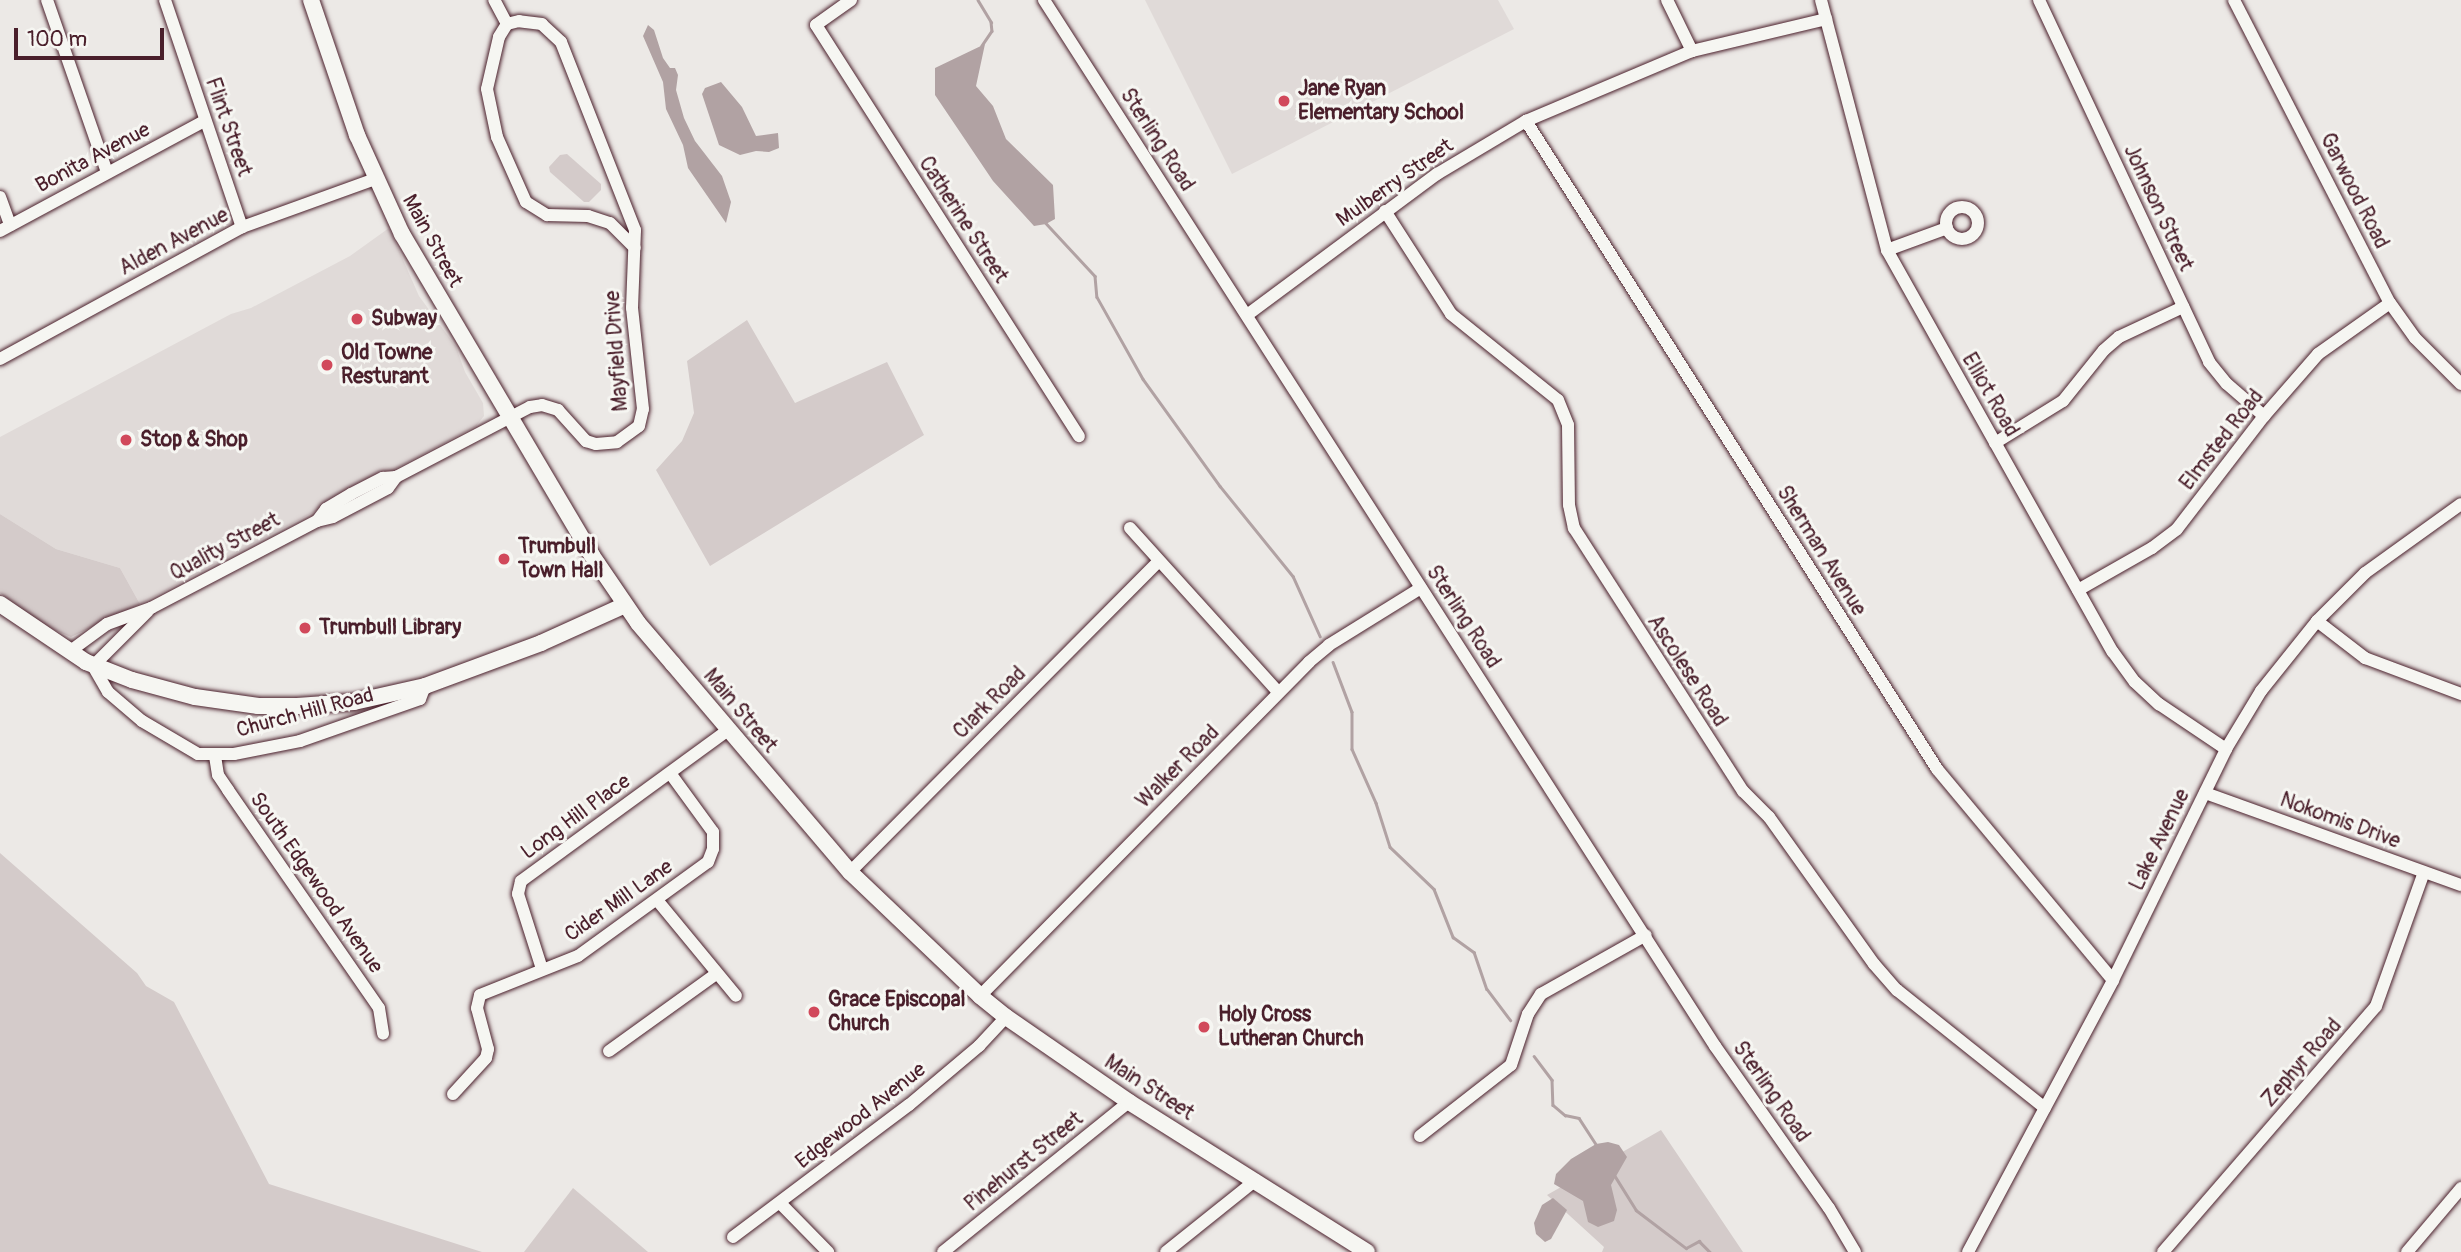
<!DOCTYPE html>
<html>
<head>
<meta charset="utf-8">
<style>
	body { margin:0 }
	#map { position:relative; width:2461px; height:1252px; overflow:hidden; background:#ece9e6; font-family:Pangolin,sans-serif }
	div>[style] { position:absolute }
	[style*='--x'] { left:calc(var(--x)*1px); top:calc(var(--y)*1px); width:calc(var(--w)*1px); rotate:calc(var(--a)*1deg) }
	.built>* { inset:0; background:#e0dad8 }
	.green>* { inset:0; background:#d4cbca }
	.water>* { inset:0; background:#b1a2a3 }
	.stream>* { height:2.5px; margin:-1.25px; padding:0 1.25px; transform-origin:1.25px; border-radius:1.25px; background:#b1a2a3 }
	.roads { filter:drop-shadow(0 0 2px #4a1f2b) drop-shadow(0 0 2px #4a1f2b) }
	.minor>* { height:12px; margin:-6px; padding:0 6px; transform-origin:6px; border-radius:6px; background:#f6f6f2 }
	.minor>.ring { margin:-6px; padding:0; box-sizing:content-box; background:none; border:12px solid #f6f6f2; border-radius:50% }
	.major>* { height:16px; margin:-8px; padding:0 8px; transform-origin:8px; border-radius:8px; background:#f6f6f2 }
	.dots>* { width:19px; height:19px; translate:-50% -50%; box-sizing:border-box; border:4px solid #f6f6f2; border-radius:50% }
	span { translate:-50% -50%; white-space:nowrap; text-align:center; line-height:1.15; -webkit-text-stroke:6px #f6f6f2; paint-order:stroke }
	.poi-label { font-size:21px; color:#4a1f2b; font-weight:700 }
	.left { translate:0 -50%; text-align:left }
	.street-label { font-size:21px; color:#4a1f2b }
	.scale { position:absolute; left:14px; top:28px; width:150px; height:32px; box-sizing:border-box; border:4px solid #4a1f2b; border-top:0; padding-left:9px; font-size:21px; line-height:24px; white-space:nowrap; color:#4a1f2b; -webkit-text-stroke:5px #f6f6f2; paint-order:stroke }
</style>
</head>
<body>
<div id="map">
	<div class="built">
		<i style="clip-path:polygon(1145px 0,1498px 0,1514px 29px,1232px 174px)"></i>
		<i style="clip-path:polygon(389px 228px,419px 296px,456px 347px,465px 372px,483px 403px,484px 416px,476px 426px,140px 604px,120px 568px,56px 549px,0 514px,0 437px,231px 314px,251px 308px,350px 256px)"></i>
	</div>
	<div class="green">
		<i style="clip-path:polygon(567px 154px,601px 184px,601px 190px,589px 202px,584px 202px,550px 172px,549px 167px,560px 155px)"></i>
		<i style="clip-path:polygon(747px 320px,795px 403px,887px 362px,924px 435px,710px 566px,656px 470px,682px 441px,694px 413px,687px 361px)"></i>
		<i style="clip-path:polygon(0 514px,56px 549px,120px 568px,140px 604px,71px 637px,45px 626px,0 593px)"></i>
		<i style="clip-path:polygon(0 853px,137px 973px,146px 986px,174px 1002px,269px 1184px,482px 1252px,0 1252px)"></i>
		<i style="clip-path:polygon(1661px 1130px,1743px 1252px,1602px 1252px,1604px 1247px,1547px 1195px)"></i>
		<i style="clip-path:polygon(573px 1188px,648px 1252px,524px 1252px)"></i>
	</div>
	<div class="water">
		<i style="clip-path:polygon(648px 25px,654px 30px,663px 58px,670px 68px,675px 68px,678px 75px,676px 90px,684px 118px,695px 141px,722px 176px,731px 202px,726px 223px,688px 168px,683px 145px,666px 109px,663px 82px,643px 36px)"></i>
		<i style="clip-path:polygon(985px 44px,976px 86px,993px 106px,1006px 139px,1053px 185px,1055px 219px,1046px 224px,1034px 226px,993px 181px,935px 95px,935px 68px)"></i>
		<i style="clip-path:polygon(721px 82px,742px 107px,756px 136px,778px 133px,779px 148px,769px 152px,756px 151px,740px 155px,719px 145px,702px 94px,705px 88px)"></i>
		<i style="clip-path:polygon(1608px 1142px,1619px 1145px,1627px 1157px,1611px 1185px,1617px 1210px,1614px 1221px,1598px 1227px,1588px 1222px,1583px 1201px,1554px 1184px,1556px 1174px,1571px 1159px,1596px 1144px)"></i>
		<i style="clip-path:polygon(1553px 1198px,1567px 1210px,1551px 1239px,1545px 1242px,1536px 1234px,1534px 1223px,1542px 1205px)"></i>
	</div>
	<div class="stream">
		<i style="--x:978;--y:0;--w:26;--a:59"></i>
		<i style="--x:991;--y:22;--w:9;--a:84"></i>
		<i style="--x:992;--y:31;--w:18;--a:124"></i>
		<i style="--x:1044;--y:221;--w:75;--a:47.2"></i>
		<i style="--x:1095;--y:276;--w:21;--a:85"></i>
		<i style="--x:1097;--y:297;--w:94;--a:60.7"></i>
		<i style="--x:1143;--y:379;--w:132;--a:54.3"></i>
		<i style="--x:1220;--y:486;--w:116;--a:51"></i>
		<i style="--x:1293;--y:576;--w:66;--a:65.8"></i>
		<i style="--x:1333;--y:662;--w:53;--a:69.2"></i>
		<i style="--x:1352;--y:712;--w:37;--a:90"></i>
		<i style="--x:1352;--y:749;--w:59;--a:66"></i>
		<i style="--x:1376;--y:803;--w:46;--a:72.3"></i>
		<i style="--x:1390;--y:847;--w:61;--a:43.7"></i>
		<i style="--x:1434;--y:889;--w:52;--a:68.4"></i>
		<i style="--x:1453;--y:937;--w:26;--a:36"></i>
		<i style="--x:1474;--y:952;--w:39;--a:71"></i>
		<i style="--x:1487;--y:989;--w:39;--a:53"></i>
		<i style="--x:1534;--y:1056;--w:30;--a:53"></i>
		<i style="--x:1552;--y:1080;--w:25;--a:88"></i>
		<i style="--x:1553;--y:1105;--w:16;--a:40"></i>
		<i style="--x:1565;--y:1115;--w:14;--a:12"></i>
		<i style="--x:1579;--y:1118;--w:33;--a:57"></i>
		<i style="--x:1615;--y:1176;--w:40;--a:58"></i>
		<i style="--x:1636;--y:1210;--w:63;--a:37.2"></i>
		<i style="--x:1686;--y:1248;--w:15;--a:-28"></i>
		<i style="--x:1699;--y:1241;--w:16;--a:45"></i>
	</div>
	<div class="roads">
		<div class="minor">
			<i style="--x:47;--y:0;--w:182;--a:70.8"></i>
			<i style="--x:165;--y:0;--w:240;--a:71.3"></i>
			<i style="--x:851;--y:0;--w:43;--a:144.5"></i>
			<i style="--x:816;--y:25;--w:488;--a:57.4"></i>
			<i style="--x:1044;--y:0;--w:1243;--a:57.32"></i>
			<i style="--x:1715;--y:1046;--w:198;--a:54.9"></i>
			<i style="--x:1829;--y:1208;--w:51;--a:59.4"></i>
			<i style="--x:1667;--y:0;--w:57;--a:63.9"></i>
			<i style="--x:1821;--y:0;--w:259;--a:75.2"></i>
			<i style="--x:1887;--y:250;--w:461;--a:60.7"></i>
			<i style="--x:2113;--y:652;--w:37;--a:54"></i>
			<i style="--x:2135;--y:682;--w:33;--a:43"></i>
			<i style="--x:2159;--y:704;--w:81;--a:33.9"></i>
			<i style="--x:2039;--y:0;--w:400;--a:64.8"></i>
			<i style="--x:2209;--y:362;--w:28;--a:51"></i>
			<i style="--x:2227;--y:384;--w:49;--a:40.9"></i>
			<i style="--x:2234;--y:0;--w:341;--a:62.8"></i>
			<i style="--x:2390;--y:303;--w:43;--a:54.5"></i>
			<i style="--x:2415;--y:338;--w:65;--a:45"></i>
			<i style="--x:507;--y:24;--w:15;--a:122"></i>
			<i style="--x:499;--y:37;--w:53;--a:103"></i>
			<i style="--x:487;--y:89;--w:49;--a:78.2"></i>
			<i style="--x:497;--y:137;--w:71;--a:66"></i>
			<i style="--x:526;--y:202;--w:25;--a:32"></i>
			<i style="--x:547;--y:215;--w:41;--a:1.4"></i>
			<i style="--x:588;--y:216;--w:23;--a:18"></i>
			<i style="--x:610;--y:223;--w:35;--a:45"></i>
			<i style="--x:1526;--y:121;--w:767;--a:57.61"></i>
			<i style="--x:1937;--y:769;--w:275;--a:50.2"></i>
			<i style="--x:0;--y:197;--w:30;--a:70"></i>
			<i class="ring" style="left:1946px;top:207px;width:20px;height:20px"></i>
			<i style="--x:1385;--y:211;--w:122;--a:57.3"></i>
			<i style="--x:1451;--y:314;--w:137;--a:38.8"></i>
			<i style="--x:1558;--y:400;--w:27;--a:68"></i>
			<i style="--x:1568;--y:425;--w:80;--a:89.3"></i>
			<i style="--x:1569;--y:505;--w:24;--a:78"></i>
			<i style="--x:1574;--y:528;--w:313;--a:57.3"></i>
			<i style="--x:1743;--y:791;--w:37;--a:45"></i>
			<i style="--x:1769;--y:817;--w:181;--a:54.5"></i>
			<i style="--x:1874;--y:964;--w:35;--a:49"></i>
			<i style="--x:1897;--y:990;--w:189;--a:38.6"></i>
			<i style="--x:0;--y:231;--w:232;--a:-28.3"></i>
			<i style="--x:1887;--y:250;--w:64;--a:-20.1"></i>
			<i style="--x:1247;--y:315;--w:237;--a:-36.6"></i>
			<i style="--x:1437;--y:174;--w:104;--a:-30.8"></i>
			<i style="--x:1526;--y:121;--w:180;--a:-22.9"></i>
			<i style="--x:1692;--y:51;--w:138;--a:-13.4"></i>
			<i style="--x:0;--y:359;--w:276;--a:-28.6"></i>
			<i style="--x:242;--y:227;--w:141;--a:-19.8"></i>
			<i style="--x:1995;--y:443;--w:80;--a:-31.7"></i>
			<i style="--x:2063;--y:401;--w:65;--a:-51.2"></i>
			<i style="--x:2104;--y:350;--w:20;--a:-41"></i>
			<i style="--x:2119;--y:337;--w:71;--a:-25.1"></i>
			<i style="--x:317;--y:521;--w:15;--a:-53"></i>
			<i style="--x:326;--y:509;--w:29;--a:-31"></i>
			<i style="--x:351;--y:494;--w:36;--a:-27"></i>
			<i style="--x:383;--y:478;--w:13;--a:-4"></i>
			<i style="--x:1130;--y:528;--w:221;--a:47.9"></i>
			<i style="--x:2078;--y:590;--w:85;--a:-29.6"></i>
			<i style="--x:2152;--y:548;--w:31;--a:-37"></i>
			<i style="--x:2177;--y:529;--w:143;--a:-52.4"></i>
			<i style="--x:2264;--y:416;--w:82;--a:-48.9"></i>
			<i style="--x:2318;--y:354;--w:88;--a:-35.3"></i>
			<i style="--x:148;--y:611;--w:78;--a:135"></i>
			<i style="--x:93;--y:666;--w:30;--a:60"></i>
			<i style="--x:108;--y:692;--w:45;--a:40.5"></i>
			<i style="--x:142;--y:721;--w:65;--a:30.5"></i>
			<i style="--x:198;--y:754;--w:36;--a:0"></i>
			<i style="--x:234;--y:754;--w:67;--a:-11.1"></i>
			<i style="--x:300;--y:741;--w:127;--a:-19.3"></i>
			<i style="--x:420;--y:699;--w:14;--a:-69"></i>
			<i style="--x:2317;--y:621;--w:61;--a:37.6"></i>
			<i style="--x:2365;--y:658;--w:103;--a:20.6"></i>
			<i style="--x:69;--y:652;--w:47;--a:-36.4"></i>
			<i style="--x:107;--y:624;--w:47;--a:-20"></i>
			<i style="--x:151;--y:608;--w:187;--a:-27.7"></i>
			<i style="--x:317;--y:521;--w:16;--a:-14"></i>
			<i style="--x:333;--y:517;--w:62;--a:-27.8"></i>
			<i style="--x:388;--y:488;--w:14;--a:-54"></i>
			<i style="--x:396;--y:477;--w:151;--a:-27.6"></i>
			<i style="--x:530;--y:407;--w:12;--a:-9"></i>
			<i style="--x:542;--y:405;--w:17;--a:17"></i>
			<i style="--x:558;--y:410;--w:42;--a:47.9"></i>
			<i style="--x:586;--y:441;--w:10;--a:17"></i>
			<i style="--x:596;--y:444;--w:21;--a:-5"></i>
			<i style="--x:617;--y:442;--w:27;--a:-36"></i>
			<i style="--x:639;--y:426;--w:17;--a:-77"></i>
			<i style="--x:643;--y:409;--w:102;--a:-96.2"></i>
			<i style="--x:632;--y:308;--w:78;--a:-87.8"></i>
			<i style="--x:635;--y:230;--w:202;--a:-111.5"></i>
			<i style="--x:561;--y:42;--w:26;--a:-137"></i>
			<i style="--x:542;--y:24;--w:23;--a:-173"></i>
			<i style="--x:519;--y:21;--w:12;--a:166"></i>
			<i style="--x:507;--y:24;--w:27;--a:-118"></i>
			<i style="--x:215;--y:756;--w:19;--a:81"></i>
			<i style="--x:218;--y:775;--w:18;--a:56"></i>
			<i style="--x:228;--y:790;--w:265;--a:55.3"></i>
			<i style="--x:379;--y:1008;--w:26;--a:81"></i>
			<i style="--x:2205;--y:793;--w:272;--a:19.8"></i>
			<i style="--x:850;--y:872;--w:437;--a:-45.2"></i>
			<i style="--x:657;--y:900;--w:124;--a:50.5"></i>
			<i style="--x:542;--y:969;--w:79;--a:-107.7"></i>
			<i style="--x:518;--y:894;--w:13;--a:-77"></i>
			<i style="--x:521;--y:881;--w:256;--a:-36.1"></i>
			<i style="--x:980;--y:996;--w:469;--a:-45.4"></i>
			<i style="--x:1309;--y:662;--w:26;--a:-40"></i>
			<i style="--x:1329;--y:645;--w:108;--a:-31.8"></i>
			<i style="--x:609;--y:1051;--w:132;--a:-35.7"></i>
			<i style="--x:453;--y:1094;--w:49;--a:-47.5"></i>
			<i style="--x:486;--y:1058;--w:9;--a:-77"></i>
			<i style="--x:488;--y:1049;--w:42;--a:-105"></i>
			<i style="--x:477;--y:1008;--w:13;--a:-77"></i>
			<i style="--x:480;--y:995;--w:105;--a:-21.7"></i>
			<i style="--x:578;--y:956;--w:160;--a:-35.9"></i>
			<i style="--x:708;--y:862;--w:14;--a:-69"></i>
			<i style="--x:713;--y:849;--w:17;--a:-90"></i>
			<i style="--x:713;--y:832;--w:73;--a:-126.1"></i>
			<i style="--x:1420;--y:1136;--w:115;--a:-38"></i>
			<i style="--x:1511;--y:1065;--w:54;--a:-71.6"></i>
			<i style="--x:1528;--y:1014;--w:24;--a:-57"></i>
			<i style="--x:1541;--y:994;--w:120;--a:-29.3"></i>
			<i style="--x:780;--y:1203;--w:69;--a:45.6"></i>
			<i style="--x:733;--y:1237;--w:220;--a:-36.9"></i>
			<i style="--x:909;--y:1105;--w:92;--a:-40.1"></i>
			<i style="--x:979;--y:1046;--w:40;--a:-47"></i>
			<i style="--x:943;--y:1252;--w:239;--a:-38.9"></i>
			<i style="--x:1166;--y:1252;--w:115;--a:-38.7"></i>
			<i style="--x:1968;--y:1252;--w:308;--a:-61.9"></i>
			<i style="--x:2113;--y:980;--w:257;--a:-63.9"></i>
			<i style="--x:2226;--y:749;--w:68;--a:-58.9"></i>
			<i style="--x:2261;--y:691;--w:90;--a:-51.3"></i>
			<i style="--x:2317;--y:621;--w:68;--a:-45"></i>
			<i style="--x:2365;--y:573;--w:118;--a:-35.7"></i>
			<i style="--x:2163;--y:1252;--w:325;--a:-49.1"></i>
			<i style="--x:2376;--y:1006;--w:142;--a:-70.3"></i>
			<i style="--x:2407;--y:1252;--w:84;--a:-49.8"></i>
		</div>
		<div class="major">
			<i style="--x:311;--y:0;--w:143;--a:71.2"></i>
			<i style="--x:357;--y:135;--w:109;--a:65.6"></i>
			<i style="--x:402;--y:234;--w:372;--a:59.4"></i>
			<i style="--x:591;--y:554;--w:83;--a:55.7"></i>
			<i style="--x:638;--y:623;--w:54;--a:49.5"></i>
			<i style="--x:673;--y:664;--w:273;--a:49.6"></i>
			<i style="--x:850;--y:872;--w:180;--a:43.6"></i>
			<i style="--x:980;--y:996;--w:33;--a:39"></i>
			<i style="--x:1006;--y:1017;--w:150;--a:34.6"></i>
			<i style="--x:1129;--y:1102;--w:281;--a:32.2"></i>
			<i style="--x:0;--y:604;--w:104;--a:34"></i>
			<i style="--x:86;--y:662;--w:49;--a:21.4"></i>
			<i style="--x:132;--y:680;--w:65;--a:15.1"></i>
			<i style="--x:195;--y:697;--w:64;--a:8.1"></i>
			<i style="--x:258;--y:706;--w:39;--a:0"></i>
			<i style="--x:297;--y:706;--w:57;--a:-4"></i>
			<i style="--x:354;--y:702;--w:73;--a:-12.7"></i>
			<i style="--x:425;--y:686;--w:124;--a:-20.3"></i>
			<i style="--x:541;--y:643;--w:92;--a:-24.3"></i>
		</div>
	</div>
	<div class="dots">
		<i style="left:1284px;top:101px;background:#d1495b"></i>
		<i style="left:357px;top:319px;background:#d1495b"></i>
		<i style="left:327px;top:365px;background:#d1495b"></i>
		<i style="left:126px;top:440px;background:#d1495b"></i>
		<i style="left:504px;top:559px;background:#d1495b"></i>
		<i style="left:305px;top:628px;background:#d1495b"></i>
		<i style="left:814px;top:1012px;background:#d1495b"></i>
		<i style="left:1204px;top:1027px;background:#d1495b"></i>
	</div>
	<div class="poi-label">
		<span class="left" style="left:1298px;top:101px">Jane Ryan<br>Elementary School</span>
		<span class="left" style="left:371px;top:319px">Subway</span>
		<span class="left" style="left:341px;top:365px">Old Towne<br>Resturant</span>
		<span class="left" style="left:140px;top:440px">Stop &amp; Shop</span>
		<span class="left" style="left:518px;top:559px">Trumbull<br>Town Hall</span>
		<span class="left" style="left:319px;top:628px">Trumbull Library</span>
		<span class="left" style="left:828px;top:1012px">Grace Episcopal<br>Church</span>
		<span class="left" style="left:1218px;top:1027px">Holy Cross<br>Lutheran Church</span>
	</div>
	<div class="street-label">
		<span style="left:228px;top:127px;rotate:71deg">Flint Street</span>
		<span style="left:1157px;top:140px;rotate:57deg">Sterling Road</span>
		<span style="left:93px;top:158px;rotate:-28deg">Bonita Avenue</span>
		<span style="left:1395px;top:183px;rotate:-35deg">Mulberry Street</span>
		<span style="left:2354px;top:191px;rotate:63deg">Garwood Road</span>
		<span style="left:2158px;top:208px;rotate:65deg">Johnson Street</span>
		<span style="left:963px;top:220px;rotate:57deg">Catherine Street</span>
		<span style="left:432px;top:241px;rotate:61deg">Main Street</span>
		<span style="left:174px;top:242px;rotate:-28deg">Alden Avenue</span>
		<span style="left:617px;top:351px;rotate:-94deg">Mayfield Drive</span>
		<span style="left:1990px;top:395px;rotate:60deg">Elliot Road</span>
		<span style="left:2222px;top:440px;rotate:-52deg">Elmsted Road</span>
		<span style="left:225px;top:547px;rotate:-28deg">Quality Street</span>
		<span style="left:1821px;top:551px;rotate:58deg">Sherman Avenue</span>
		<span style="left:1463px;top:617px;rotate:57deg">Sterling Road</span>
		<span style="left:1687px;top:671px;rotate:57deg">Ascolese Road</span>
		<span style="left:990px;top:703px;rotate:-45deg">Clark Road</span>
		<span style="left:740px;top:711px;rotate:50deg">Main Street</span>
		<span style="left:305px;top:713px;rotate:-15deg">Church Hill Road</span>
		<span style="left:1178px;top:767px;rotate:-45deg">Walker Road</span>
		<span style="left:576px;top:817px;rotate:-36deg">Long Hill Place</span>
		<span style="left:2340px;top:821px;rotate:20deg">Nokomis Drive</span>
		<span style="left:2160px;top:840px;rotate:-64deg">Lake Avenue</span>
		<span style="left:316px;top:883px;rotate:55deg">South Edgewood Avenue</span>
		<span style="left:619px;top:901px;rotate:-35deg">Cider Mill Lane</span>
		<span style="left:2302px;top:1063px;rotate:-49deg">Zephyr Road</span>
		<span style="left:1149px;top:1088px;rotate:33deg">Main Street</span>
		<span style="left:1771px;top:1092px;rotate:55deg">Sterling Road</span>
		<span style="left:861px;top:1116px;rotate:-38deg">Edgewood Avenue</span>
		<span style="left:1024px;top:1162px;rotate:-39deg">Pinehurst Street</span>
	</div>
	<div class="scale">100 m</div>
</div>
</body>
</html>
